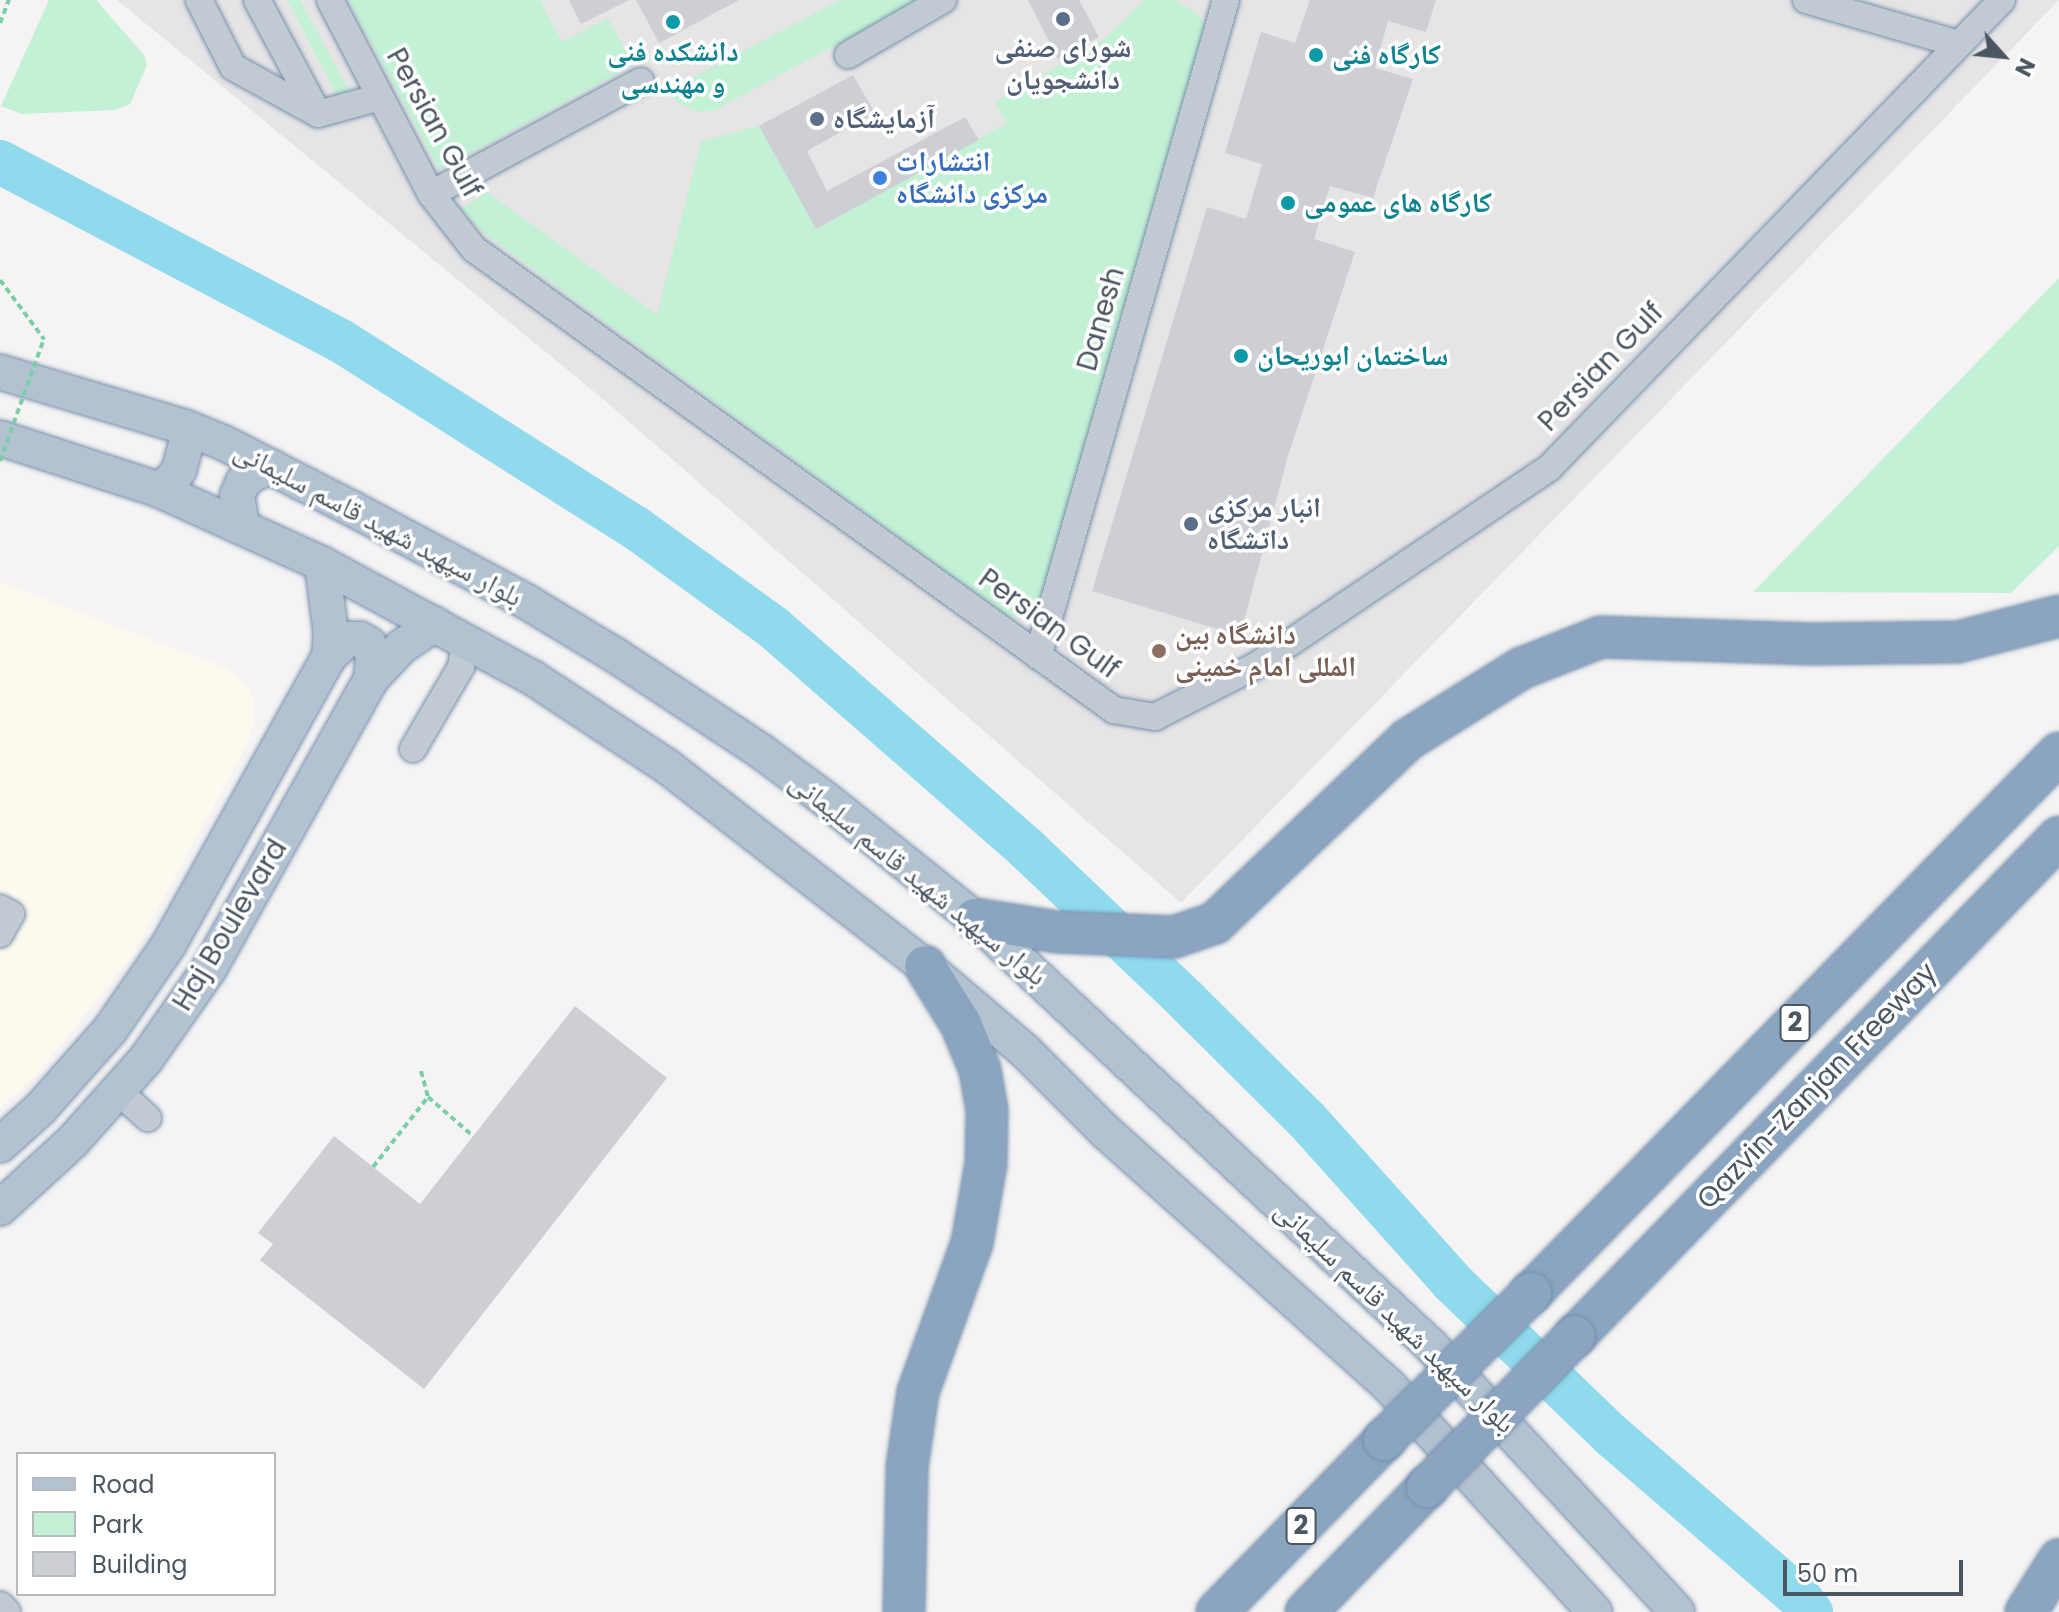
<!DOCTYPE html>
<html>
<head>
<meta charset="utf-8">
<style>
	body { margin:0 }
	#map { position:relative; width:2059px; height:1612px; overflow:hidden; background:#f5f3f3; font-family:Poppins,"Noto Naskh Arabic",sans-serif }
	div>[style] { position:absolute }
	[style*='--x'] { left:calc(var(--x)*1px); top:calc(var(--y)*1px); width:calc(var(--w)*1px); rotate:calc(var(--a)*1deg) }
	.commercial>* { inset:0; background:#fdf9ef }
	.education>* { inset:0; background:#e6e4e5 }
	.green>* { inset:0; background:#c3f1d5 }
	.river>* { height:44px; margin:-22px; padding:0 22px; transform-origin:22px; border-radius:22px; background:#90daee }
	.building>* { inset:0; background:#cdcfd5 }
	.path>* { height:4px; margin-top:-2px; transform-origin:0; background:repeating-linear-gradient(90deg,#7ad0a6 0 6px,transparent 0 10px) }
	.roads { filter:drop-shadow(0 0 2px #7690ad) drop-shadow(0 0 2px #7690ad) }
	.minor>* { height:26px; margin:-13px; padding:0 13px; transform-origin:13px; border-radius:13px; background:#c1cad2 }
	.major>* { height:34px; margin:-17px; padding:0 17px; transform-origin:17px; border-radius:17px; background:#b3c2d1 }
	.highway>* { height:40px; margin:-20px; padding:0 20px; transform-origin:20px; border-radius:20px; background:#8ba5c1 }
	.path-bridge>* { height:4px; margin-top:-2px; transform-origin:0; background:repeating-linear-gradient(90deg,#7ad0a6 0 6px,transparent 0 10px) }
	.bridges { filter:drop-shadow(0 0 2px #7690ad) drop-shadow(0 0 2px #7690ad) }
	.highway-bridge>* { height:40px; margin:-20px; padding:0 20px; transform-origin:20px; border-radius:20px; background:#8ba5c1 }
	.dots>* { width:22px; height:22px; translate:-50% -50%; box-sizing:border-box; border:4px solid #fff; border-radius:50% }
	span { translate:-50% -50%; white-space:nowrap; text-align:center; line-height:1.15; -webkit-text-stroke:7px #fff; paint-order:stroke }
	.shield-label span { padding:2px 6px; background:#fff; border:2px solid; border-radius:6px; -webkit-text-stroke-width:0 }
	.shield-label { font-size:26px; color:#4a5661; font-weight:700 }
	.service-label { font-size:28px; color:#4e5e75; font-weight:700 }
	.left { translate:0 -50%; text-align:left }
	.culture-label { font-size:28px; color:#0d838f; font-weight:700 }
	.street-label { font-size:28px; color:#4a5661 }
	.shop-label { font-size:28px; color:#366cbe; font-weight:700 }
	.education-label { font-size:28px; color:#785e54; font-weight:700 }
	.legend { position:absolute; left:16px; top:1452px; width:260px; height:144px; box-sizing:border-box; background:#fff; border:2px solid #b7bbc0; margin:0; padding:10px 14px; list-style:none; font-size:24px; color:#4a5661 }
	.legend li { display:flex; align-items:center; gap:16px; height:40px }
	.legend b { width:40px; border:2px solid #b7bbc0 }
	.north { position:absolute; left:1963px; top:16px; width:80px; height:80px; -webkit-text-stroke:6px #fff; paint-order:stroke; rotate:117deg; font-size:22px; font-weight:700; line-height:32px; text-align:center; color:#4a5661 }
	.north::after { content:''; display:block; margin:auto; width:28px; height:36px; background:#4a5661; clip-path:polygon(50% 0,100% 100%,50% 72%,0 100%) }
	.scale { position:absolute; left:1783px; top:1560px; width:180px; height:36px; box-sizing:border-box; border:4px solid #4a5661; border-top:0; padding-left:10px; font-size:24px; line-height:28px; white-space:nowrap; color:#4a5661; -webkit-text-stroke:6px #fff; paint-order:stroke }
</style>
</head>
<body>
<div id="map">
	<div class="commercial">
		<i style="clip-path:polygon(0 582px,228px 669px,246px 684px,254px 700px,254px 721px,248px 743px,131px 957px,38px 1073px,0 1108px)"></i>
	</div>
	<div class="education">
		<i style="clip-path:polygon(117px 0,2059px 0,1181px 903px,603px 399px)"></i>
	</div>
	<div class="green">
		<i style="clip-path:polygon(49px 0,96px 0,144px 55px,147px 65px,130px 104px,115px 110px,22px 114px,1px 106px)"></i>
		<i style="clip-path:polygon(287px 0,300px 0,354px 99px,341px 103px)"></i>
		<i style="clip-path:polygon(348px 0,540px 0,562px 42px,608px 18px,633px 65px,439px 170px)"></i>
		<i style="clip-path:polygon(840px 0,919px 0,715px 110px,697px 112px,678px 103px,667px 91px)"></i>
		<i style="clip-path:polygon(1144px 0,1174px 0,1198px 14px,1210px 33px,1046px 605px,1010px 618px,480px 230px,461px 209px,487px 192px,657px 315px,701px 141px,759px 126px,816px 229px,1007px 123px,995px 102px,1103px 40px)"></i>
		<i style="clip-path:polygon(2059px 278px,2059px 546px,2011px 593px,1753px 592px)"></i>
	</div>
	<div class="river">
		<i style="--x:0;--y:162;--w:385;--a:27.7"></i>
		<i style="--x:341;--y:341;--w:349;--a:32.4"></i>
		<i style="--x:636;--y:528;--w:170;--a:35.9"></i>
		<i style="--x:774;--y:628;--w:335;--a:41.1"></i>
		<i style="--x:1026;--y:848;--w:221;--a:43.5"></i>
		<i style="--x:1186;--y:1000;--w:169;--a:44.8"></i>
		<i style="--x:1306;--y:1119;--w:219;--a:48.1"></i>
		<i style="--x:1452;--y:1282;--w:221;--a:43.9"></i>
		<i style="--x:1611;--y:1435;--w:250;--a:40.8"></i>
		<i style="--x:1800;--y:1598;--w:18;--a:52"></i>
	</div>
	<div class="building">
		<i style="clip-path:polygon(569px 0,629px 0,581px 24px)"></i>
		<i style="clip-path:polygon(636px 0,739px 0,659px 43px)"></i>
		<i style="clip-path:polygon(1028px 0,1079px 0,1099px 37px,1058px 59px)"></i>
		<i style="clip-path:polygon(1310px 0,1436px 0,1426px 32px,1388px 21px,1375px 68px,1413px 79px,1373px 198px,1330px 186px,1314px 239px,1355px 252px,1288px 456px,1240px 636px,1092px 591px,1207px 207px,1246px 219px,1262px 164px,1225px 153px,1261px 32px,1295px 43px)"></i>
		<i style="clip-path:polygon(853px 75px,875px 113px,807px 151px,827px 191px,965px 117px,979px 140px,816px 229px,759px 126px)"></i>
		<i style="clip-path:polygon(575px 1006px,667px 1078px,424px 1389px,260px 1260px,273px 1244px,258px 1233px,334px 1136px,420px 1204px)"></i>
	</div>
	<div class="path">
		<i style="--x:0;--y:23;--w:25;--a:-69"></i>
		<i style="--x:0;--y:280;--w:74;--a:53.3"></i>
		<i style="--x:421;--y:1071;--w:27;--a:75"></i>
		<i style="--x:428;--y:1097;--w:60;--a:40.9"></i>
		<i style="--x:373;--y:1167;--w:89;--a:-51.8"></i>
	</div>
	<div class="roads">
		<div class="minor">
			<i style="--x:199;--y:0;--w:75;--a:63.1"></i>
			<i style="--x:233;--y:67;--w:97;--a:28.9"></i>
			<i style="--x:318;--y:114;--w:64;--a:-15.3"></i>
			<i style="--x:257;--y:0;--w:129;--a:61.8"></i>
			<i style="--x:330;--y:0;--w:219;--a:62.5"></i>
			<i style="--x:431;--y:194;--w:70;--a:52"></i>
			<i style="--x:474;--y:249;--w:789;--a:35.77"></i>
			<i style="--x:1114;--y:710;--w:42;--a:9.7"></i>
			<i style="--x:1155;--y:717;--w:114;--a:-27"></i>
			<i style="--x:1257;--y:665;--w:352;--a:-34"></i>
			<i style="--x:1549;--y:468;--w:651;--a:-45.93"></i>
			<i style="--x:1806;--y:0;--w:158;--a:16.1"></i>
			<i style="--x:848;--y:55;--w:110;--a:-30.1"></i>
			<i style="--x:431;--y:194;--w:238;--a:-28.3"></i>
			<i style="--x:1038;--y:656;--w:682;--a:-74.01"></i>
			<i style="--x:413;--y:749;--w:95;--a:-59.7"></i>
			<i style="--x:461;--y:667;--w:17;--a:-80"></i>
			<i style="--x:464;--y:650;--w:16;--a:-117"></i>
			<i style="--x:0;--y:908;--w:13;--a:29"></i>
			<i style="--x:11;--y:914;--w:23;--a:119"></i>
			<i style="--x:119;--y:1092;--w:39;--a:42"></i>
			<i style="--x:0;--y:1605;--w:10;--a:45"></i>
		</div>
		<div class="major">
			<i style="--x:0;--y:372;--w:193;--a:16.6"></i>
			<i style="--x:185;--y:427;--w:42;--a:22.3"></i>
			<i style="--x:224;--y:443;--w:145;--a:27.1"></i>
			<i style="--x:353;--y:509;--w:197;--a:28.1"></i>
			<i style="--x:527;--y:602;--w:103;--a:31.1"></i>
			<i style="--x:615;--y:655;--w:176;--a:33.4"></i>
			<i style="--x:762;--y:752;--w:77;--a:36.6"></i>
			<i style="--x:824;--y:798;--w:193;--a:38.7"></i>
			<i style="--x:975;--y:919;--w:625;--a:43.12"></i>
			<i style="--x:1431;--y:1346;--w:362;--a:47.2"></i>
			<i style="--x:0;--y:438;--w:165;--a:18"></i>
			<i style="--x:157;--y:489;--w:181;--a:24.4"></i>
			<i style="--x:322;--y:564;--w:240;--a:28.4"></i>
			<i style="--x:533;--y:678;--w:162;--a:33.4"></i>
			<i style="--x:668;--y:767;--w:325;--a:37.8"></i>
			<i style="--x:925;--y:966;--w:133;--a:40.4"></i>
			<i style="--x:1026;--y:1052;--w:113;--a:45"></i>
			<i style="--x:1106;--y:1132;--w:382;--a:41.9"></i>
			<i style="--x:1390;--y:1387;--w:304;--a:47.7"></i>
			<i style="--x:157;--y:489;--w:13;--a:-27"></i>
			<i style="--x:169;--y:483;--w:16;--a:-52"></i>
			<i style="--x:179;--y:470;--w:31;--a:-75"></i>
			<i style="--x:187;--y:440;--w:13;--a:-99"></i>
			<i style="--x:242;--y:526;--w:30;--a:-99"></i>
			<i style="--x:237;--y:496;--w:15;--a:-67"></i>
			<i style="--x:243;--y:482;--w:14;--a:-39"></i>
			<i style="--x:254;--y:473;--w:19;--a:-18"></i>
			<i style="--x:329;--y:657;--w:25;--a:-45"></i>
			<i style="--x:347;--y:639;--w:13;--a:0"></i>
			<i style="--x:360;--y:639;--w:10;--a:29"></i>
			<i style="--x:369;--y:644;--w:15;--a:74"></i>
			<i style="--x:373;--y:658;--w:21;--a:95"></i>
			<i style="--x:0;--y:1145;--w:54;--a:-42"></i>
			<i style="--x:40;--y:1109;--w:106;--a:-48.5"></i>
			<i style="--x:110;--y:1030;--w:104;--a:-55.5"></i>
			<i style="--x:169;--y:944;--w:329;--a:-60.9"></i>
			<i style="--x:329;--y:657;--w:23;--a:-85"></i>
			<i style="--x:331;--y:634;--w:71;--a:-97.3"></i>
			<i style="--x:0;--y:1208;--w:99;--a:-42.5"></i>
			<i style="--x:73;--y:1141;--w:110;--a:-48.3"></i>
			<i style="--x:146;--y:1059;--w:110;--a:-55"></i>
			<i style="--x:209;--y:969;--w:332;--a:-60.8"></i>
			<i style="--x:371;--y:679;--w:44;--a:-46.8"></i>
			<i style="--x:401;--y:647;--w:41;--a:-34.1"></i>
		</div>
		<div class="highway">
			<i style="--x:975;--y:919;--w:83;--a:9"></i>
			<i style="--x:1057;--y:932;--w:117;--a:2.4"></i>
			<i style="--x:1174;--y:937;--w:43;--a:-18.9"></i>
			<i style="--x:1215;--y:923;--w:265;--a:-43.6"></i>
			<i style="--x:1407;--y:740;--w:136;--a:-32.1"></i>
			<i style="--x:1522;--y:668;--w:85;--a:-21.4"></i>
			<i style="--x:1601;--y:637;--w:211;--a:1.9"></i>
			<i style="--x:1812;--y:644;--w:146;--a:-0.8"></i>
			<i style="--x:1958;--y:642;--w:104;--a:-14.4"></i>
			<i style="--x:1531;--y:1293;--w:755;--a:-45.64"></i>
			<i style="--x:1575;--y:1336;--w:695;--a:-45.87"></i>
			<i style="--x:904;--y:1612;--w:145;--a:-88.8"></i>
			<i style="--x:907;--y:1467;--w:76;--a:-81.7"></i>
			<i style="--x:918;--y:1392;--w:158;--a:-70.1"></i>
			<i style="--x:972;--y:1243;--w:80;--a:-80"></i>
			<i style="--x:986;--y:1164;--w:54;--a:-88.9"></i>
			<i style="--x:987;--y:1110;--w:41;--a:-99.9"></i>
			<i style="--x:980;--y:1070;--w:50;--a:-112.4"></i>
			<i style="--x:961;--y:1024;--w:68;--a:-121.8"></i>
			<i style="--x:1217;--y:1612;--w:240;--a:-45.8"></i>
			<i style="--x:1306;--y:1612;--w:174;--a:-45.9"></i>
			<i style="--x:2026;--y:1612;--w:62;--a:-57.6"></i>
		</div>
	</div>
	<div class="path-bridge">
		<i style="--x:0;--y:461;--w:130;--a:-70.2"></i>
	</div>
	<div class="bridges">
		<div class="highway-bridge">
			<i style="--x:1384;--y:1440;--w:208;--a:-45"></i>
			<i style="--x:1427;--y:1487;--w:211;--a:-45.6"></i>
		</div>
	</div>
	<div class="dots">
		<i style="left:1063px;top:19px;background:#5c6f8a"></i>
		<i style="left:673px;top:22px;background:#0f9aa8"></i>
		<i style="left:1316px;top:55px;background:#0f9aa8"></i>
		<i style="left:817px;top:119px;background:#5c6f8a"></i>
		<i style="left:880px;top:178px;background:#3f7fe0"></i>
		<i style="left:1288px;top:203px;background:#0f9aa8"></i>
		<i style="left:1241px;top:356px;background:#0f9aa8"></i>
		<i style="left:1191px;top:524px;background:#5c6f8a"></i>
		<i style="left:1159px;top:651px;background:#8d6e63"></i>
	</div>
	<div class="shield-label">
		<span style="left:1795px;top:1023px">2</span>
		<span style="left:1301px;top:1526px">2</span>
	</div>
	<div class="service-label">
		<span style="left:1063px;top:64px">شورای صنفی<br>دانشجویان</span>
		<span class="left" style="left:833px;top:119px">آزمایشگاه</span>
		<span class="left" style="left:1207px;top:524px">انبار مرکزی<br>داتشگاه</span>
	</div>
	<div class="culture-label">
		<span style="left:673px;top:68px">دانشکده فنی<br>و مهندسی</span>
		<span class="left" style="left:1332px;top:55px">کارگاه فنی</span>
		<span class="left" style="left:1304px;top:203px">کارگاه های عمومی</span>
		<span class="left" style="left:1257px;top:356px">ساختمان ابوریحان</span>
	</div>
	<div class="street-label">
		<span style="left:434px;top:123px;rotate:61deg">Persian Gulf</span>
		<span style="left:1101px;top:319px;rotate:-74deg">Danesh</span>
		<span style="left:1601px;top:367px;rotate:-46deg">Persian Gulf</span>
		<span style="left:378px;top:524px;rotate:28deg">بلوار سپهبد شهید قاسم سلیمانی</span>
		<span style="left:1049px;top:624px;rotate:36deg">Persian Gulf</span>
		<span style="left:918px;top:879px;rotate:39deg">بلوار سپهبد شهید قاسم سلیمانی</span>
		<span style="left:230px;top:925px;rotate:-59deg">Haj Boulevard</span>
		<span style="left:1817px;top:1086px;rotate:-46deg">Qazvin-Zanjan Freeway</span>
		<span style="left:1395px;top:1317px;rotate:44deg">بلوار سپهبد شهید قاسم سلیمانی</span>
	</div>
	<div class="shop-label">
		<span class="left" style="left:896px;top:178px">انتشارات<br>مرکزی دانشگاه</span>
	</div>
	<div class="education-label">
		<span class="left" style="left:1175px;top:651px">دانشگاه بین<br>المللی امام خمینی</span>
	</div>
	<ul class="legend">
	<li><b style="height:10px;background:#b3c2d1"></b>Road</li>
	<li><b style="height:22px;background:#c3f1d5"></b>Park</li>
	<li><b style="height:22px;background:#cdcfd5"></b>Building</li>
	</ul>
	<div class="north">N</div>
	<div class="scale">50 m</div>
</div>
</body>
</html>
